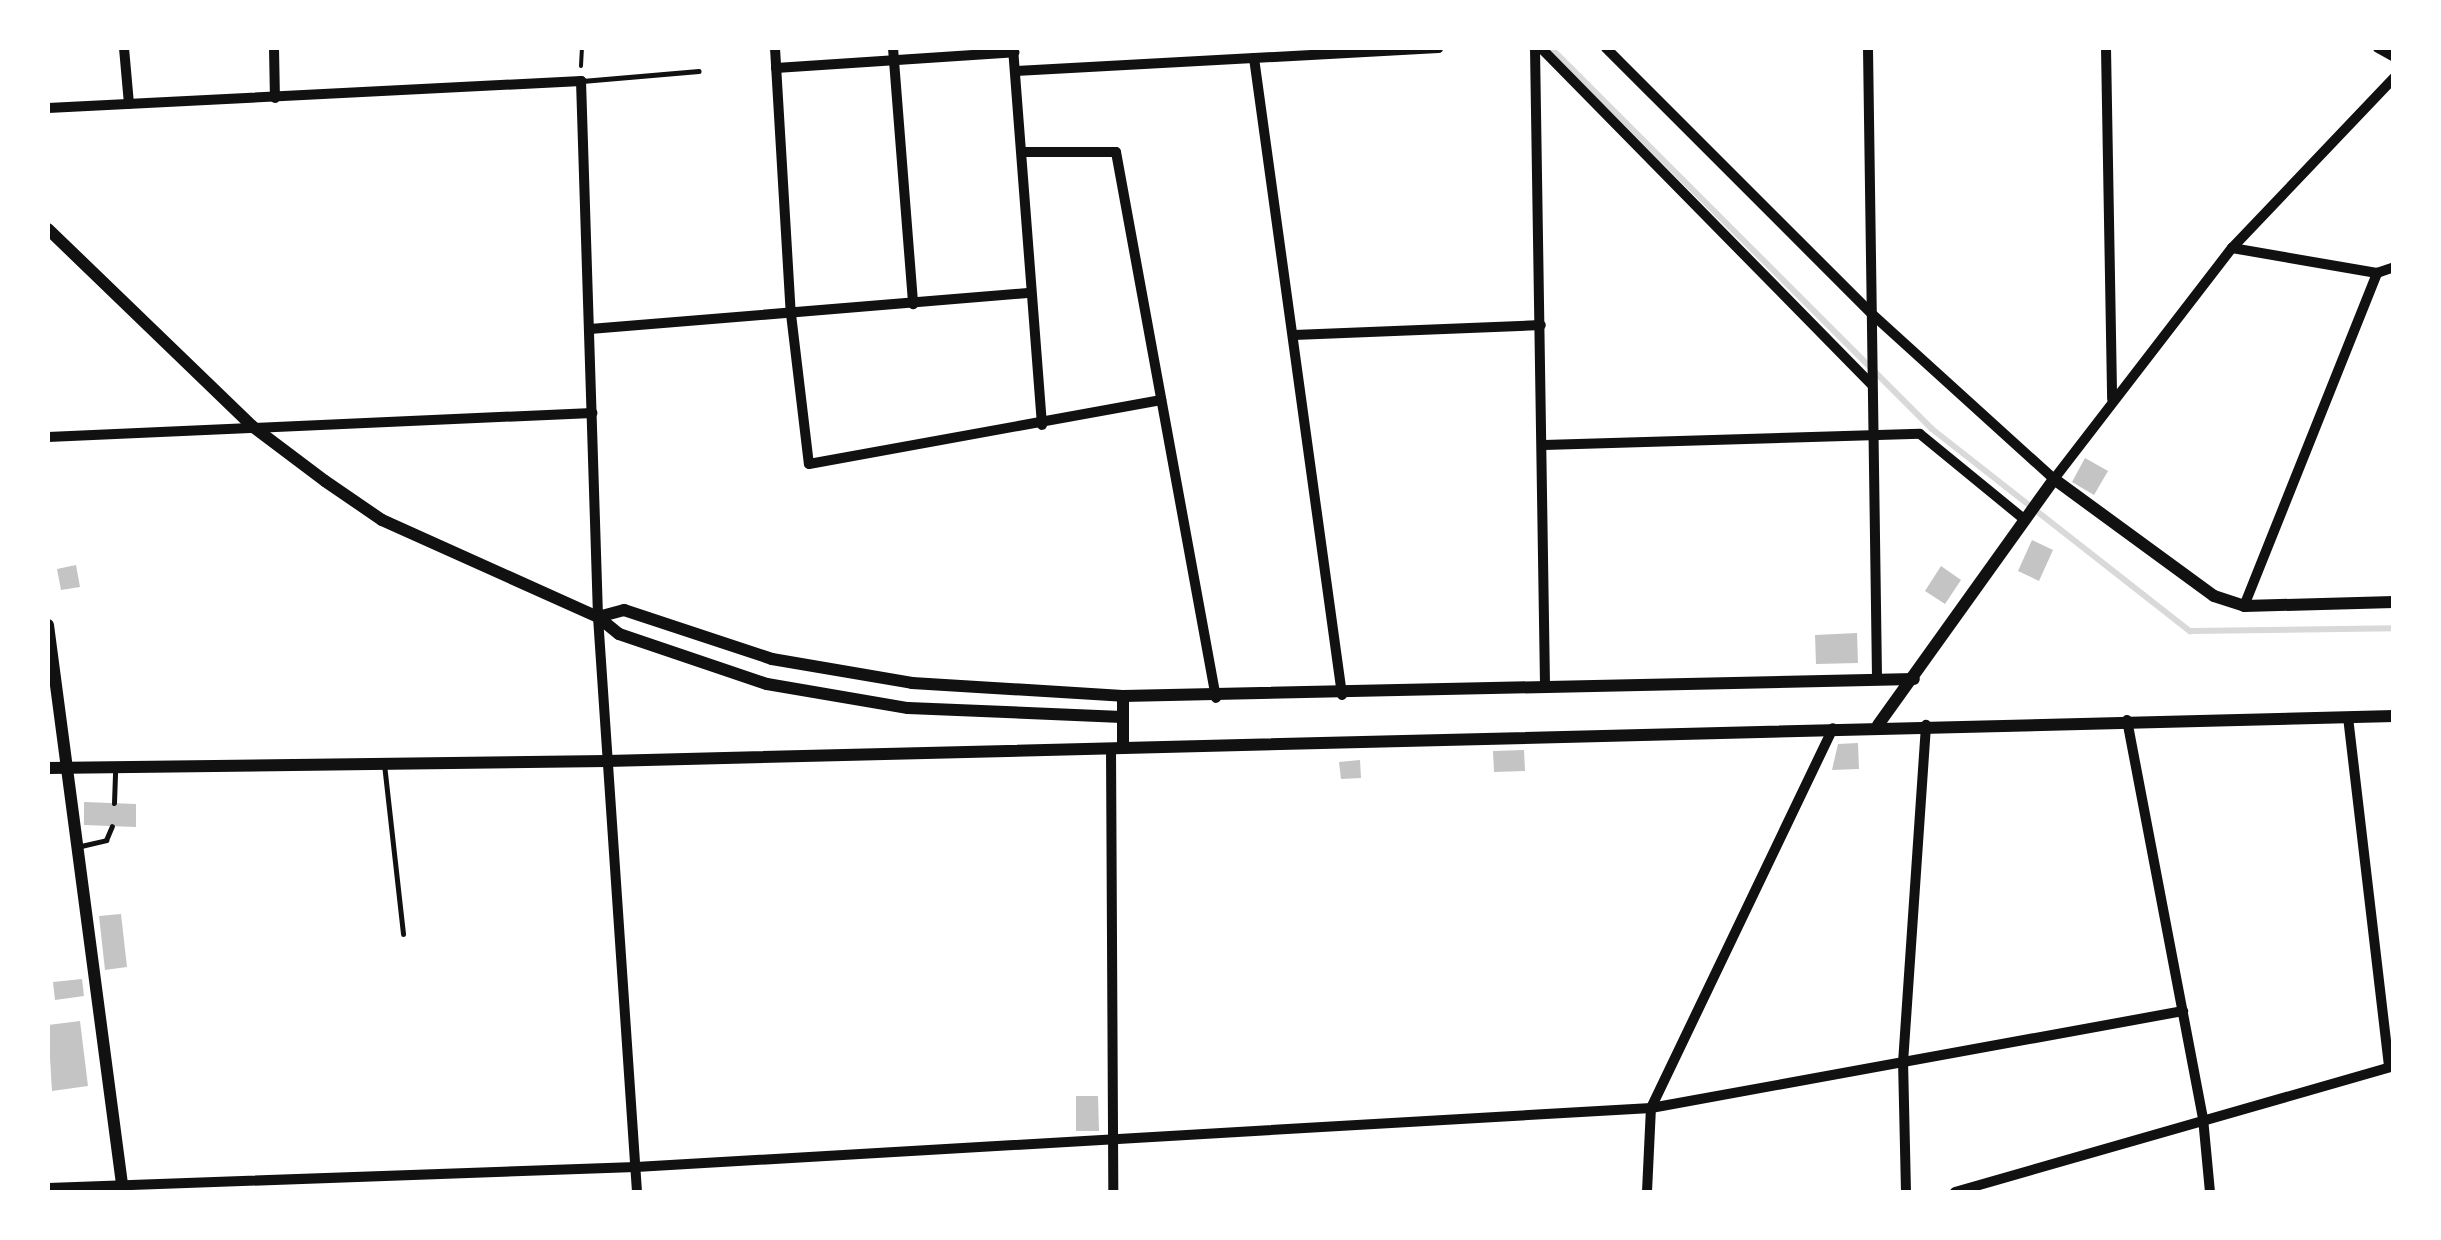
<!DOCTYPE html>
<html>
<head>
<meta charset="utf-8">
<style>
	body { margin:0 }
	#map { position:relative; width:2441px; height:1240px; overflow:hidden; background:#fff; font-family:"DM Sans",sans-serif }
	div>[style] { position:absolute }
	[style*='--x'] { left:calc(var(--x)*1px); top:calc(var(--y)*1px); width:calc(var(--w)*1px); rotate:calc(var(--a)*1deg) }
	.stream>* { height:6px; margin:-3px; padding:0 3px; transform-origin:3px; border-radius:3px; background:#d9d9d9 }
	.building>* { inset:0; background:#c4c4c4 }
	.path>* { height:4px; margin:-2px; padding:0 2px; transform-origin:2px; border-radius:2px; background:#111 }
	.service>* { height:5px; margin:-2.5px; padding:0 2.5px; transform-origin:2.5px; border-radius:2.5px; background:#111 }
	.minor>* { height:10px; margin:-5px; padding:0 5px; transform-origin:5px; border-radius:5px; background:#111 }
	.tertiary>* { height:12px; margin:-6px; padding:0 6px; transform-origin:6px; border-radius:6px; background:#111 }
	span { translate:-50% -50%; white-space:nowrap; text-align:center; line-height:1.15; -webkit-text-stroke:8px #fff; paint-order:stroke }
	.frame { position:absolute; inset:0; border:50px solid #fff; pointer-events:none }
</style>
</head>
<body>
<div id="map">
	<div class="stream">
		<i style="--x:1551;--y:48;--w:539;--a:45"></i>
		<i style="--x:1932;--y:429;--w:328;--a:38.1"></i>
		<i style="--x:2190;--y:631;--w:204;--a:-0.8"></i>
	</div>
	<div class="building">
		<i style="clip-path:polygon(2085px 458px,2108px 471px,2094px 495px,2072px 482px)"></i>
		<i style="clip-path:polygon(2032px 540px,2053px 550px,2039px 581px,2018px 571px)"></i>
		<i style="clip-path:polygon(76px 565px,80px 587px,61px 590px,57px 569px)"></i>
		<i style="clip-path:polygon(1941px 566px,1961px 580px,1945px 604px,1925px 591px)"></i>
		<i style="clip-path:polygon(1857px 633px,1858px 663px,1816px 664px,1815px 635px)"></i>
		<i style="clip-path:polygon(1858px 743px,1859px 769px,1832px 770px,1838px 744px)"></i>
		<i style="clip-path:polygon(1524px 750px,1525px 771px,1494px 772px,1493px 751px)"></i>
		<i style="clip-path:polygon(1360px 760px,1361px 778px,1341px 779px,1339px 762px)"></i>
		<i style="clip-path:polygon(84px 802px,136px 804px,136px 827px,84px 825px)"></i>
		<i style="clip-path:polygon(121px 914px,127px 967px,105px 970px,99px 916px)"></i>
		<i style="clip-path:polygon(82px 979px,84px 996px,55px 1000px,53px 982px)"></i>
		<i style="clip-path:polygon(80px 1021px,88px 1086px,52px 1091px,48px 1025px)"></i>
		<i style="clip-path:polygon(1076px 1096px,1098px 1096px,1099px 1131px,1076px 1131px)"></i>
	</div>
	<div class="path">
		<i style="--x:581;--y:66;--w:18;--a:-87"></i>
	</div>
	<div class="service">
		<i style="--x:582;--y:81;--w:117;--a:-4.9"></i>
		<i style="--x:384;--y:764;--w:171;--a:83.6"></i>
		<i style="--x:114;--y:803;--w:32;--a:-88"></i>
		<i style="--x:81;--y:846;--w:26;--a:-13"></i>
		<i style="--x:106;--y:840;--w:15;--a:-67"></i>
	</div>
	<div class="minor">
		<i style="--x:124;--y:48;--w:56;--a:84.9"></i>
		<i style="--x:274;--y:48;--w:50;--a:88.9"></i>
		<i style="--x:775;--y:48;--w:266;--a:86.6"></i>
		<i style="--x:791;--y:314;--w:151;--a:83.2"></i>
		<i style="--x:809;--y:464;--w:358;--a:-10.3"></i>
		<i style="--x:893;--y:48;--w:257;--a:85.5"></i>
		<i style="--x:1013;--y:48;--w:378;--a:85.6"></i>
		<i style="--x:1535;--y:48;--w:640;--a:89.1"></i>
		<i style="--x:1541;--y:48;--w:471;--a:45.5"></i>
		<i style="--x:1606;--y:48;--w:376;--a:45"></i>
		<i style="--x:1872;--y:314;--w:246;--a:42.2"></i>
		<i style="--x:2054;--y:479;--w:292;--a:-52.4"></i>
		<i style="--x:2232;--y:248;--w:235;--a:-46.4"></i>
		<i style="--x:1868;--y:48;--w:632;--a:89.18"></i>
		<i style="--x:2106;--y:48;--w:351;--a:89"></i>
		<i style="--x:2378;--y:48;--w:18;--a:29"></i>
		<i style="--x:1254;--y:58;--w:643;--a:82.13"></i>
		<i style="--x:776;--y:68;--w:239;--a:-3.8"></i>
		<i style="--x:1015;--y:71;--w:424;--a:-3.1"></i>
		<i style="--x:48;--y:108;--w:534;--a:-2.9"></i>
		<i style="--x:581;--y:81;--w:536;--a:88.18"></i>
		<i style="--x:598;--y:617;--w:576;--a:86.12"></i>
		<i style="--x:1022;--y:152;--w:94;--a:0"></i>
		<i style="--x:1116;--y:152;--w:555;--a:79.62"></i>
		<i style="--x:2232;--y:248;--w:147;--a:9.8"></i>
		<i style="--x:2377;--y:273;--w:18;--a:-19"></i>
		<i style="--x:590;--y:329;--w:442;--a:-4.7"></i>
		<i style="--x:1294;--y:335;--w:247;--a:-2.3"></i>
		<i style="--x:48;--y:437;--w:545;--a:-2.53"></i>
		<i style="--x:1544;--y:445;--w:376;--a:-1.7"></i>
		<i style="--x:1920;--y:434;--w:136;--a:39.3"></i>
		<i style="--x:2244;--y:606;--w:359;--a:-68.2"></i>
		<i style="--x:2348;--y:717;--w:352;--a:83.3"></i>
		<i style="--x:2127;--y:720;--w:405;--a:79.2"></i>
		<i style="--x:2203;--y:1118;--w:74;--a:84.6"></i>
		<i style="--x:1111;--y:748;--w:444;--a:89.7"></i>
		<i style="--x:48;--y:1188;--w:588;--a:-2.05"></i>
		<i style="--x:636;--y:1167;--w:1017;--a:-3.33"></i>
		<i style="--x:1651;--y:1108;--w:541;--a:-10.33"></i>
		<i style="--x:1647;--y:1192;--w:84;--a:-87.3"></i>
		<i style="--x:1651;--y:1108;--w:421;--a:-64.4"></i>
		<i style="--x:1906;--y:1192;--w:129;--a:-91.3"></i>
		<i style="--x:1903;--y:1063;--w:339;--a:-86.1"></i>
		<i style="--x:1955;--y:1192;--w:457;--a:-16"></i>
	</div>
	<div class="tertiary">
		<i style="--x:48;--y:229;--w:284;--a:44"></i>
		<i style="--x:252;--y:426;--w:91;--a:37"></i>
		<i style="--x:325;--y:481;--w:69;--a:34.4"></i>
		<i style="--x:382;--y:520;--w:237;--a:24.2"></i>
		<i style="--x:598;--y:617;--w:27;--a:39"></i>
		<i style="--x:619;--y:634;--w:156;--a:18.7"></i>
		<i style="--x:767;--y:684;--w:143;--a:9.7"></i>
		<i style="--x:908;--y:708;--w:214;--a:2.4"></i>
		<i style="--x:598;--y:617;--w:27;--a:-15"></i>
		<i style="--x:624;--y:610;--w:156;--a:18.3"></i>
		<i style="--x:772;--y:659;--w:142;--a:9.7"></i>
		<i style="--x:912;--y:683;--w:211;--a:3.5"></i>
		<i style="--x:1123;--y:696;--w:791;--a:-1.23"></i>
		<i style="--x:48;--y:625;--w:572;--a:82.46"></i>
		<i style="--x:1123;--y:696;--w:52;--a:90"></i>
		<i style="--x:1878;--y:725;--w:302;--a:-54.4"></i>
		<i style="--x:2054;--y:479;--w:198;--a:36.2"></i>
		<i style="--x:2214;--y:596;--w:32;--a:18"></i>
		<i style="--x:2244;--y:606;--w:150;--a:-1.5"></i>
		<i style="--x:48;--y:768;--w:559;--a:-0.72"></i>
		<i style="--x:607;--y:761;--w:1788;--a:-1.44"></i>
	</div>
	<div class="frame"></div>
</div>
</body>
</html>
